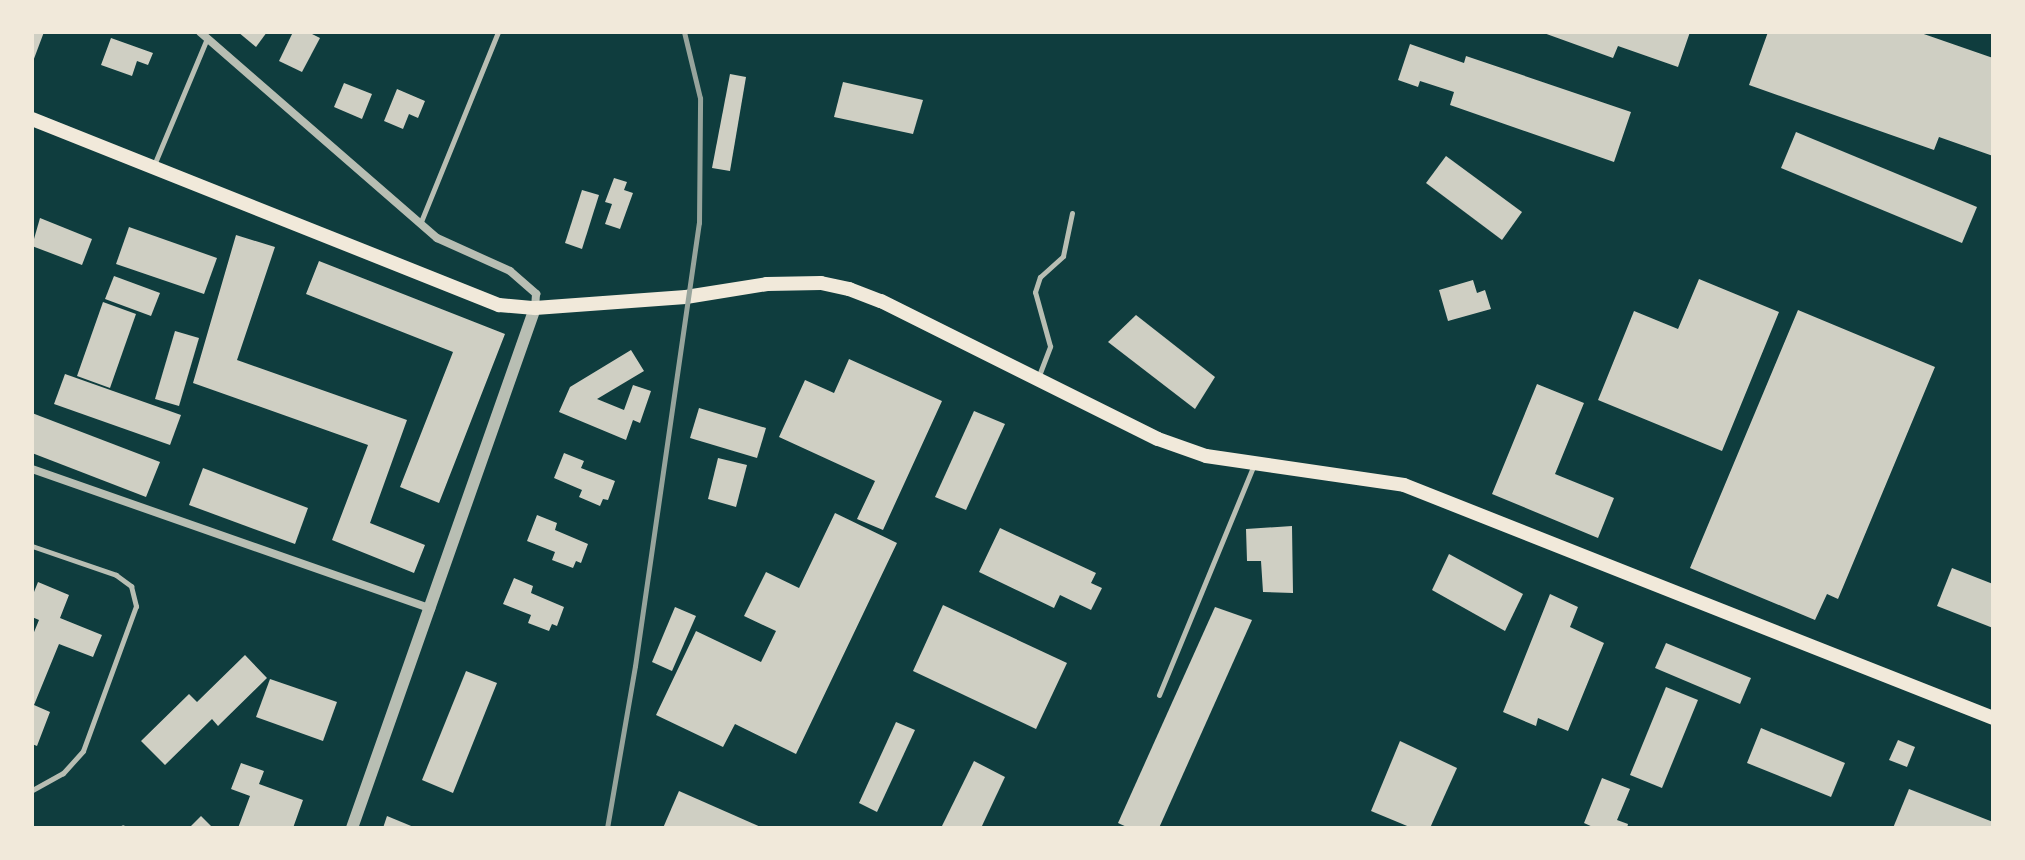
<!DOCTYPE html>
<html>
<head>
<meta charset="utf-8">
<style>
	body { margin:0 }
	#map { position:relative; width:2025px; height:860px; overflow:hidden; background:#0f3d3e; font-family:"Open Sans",sans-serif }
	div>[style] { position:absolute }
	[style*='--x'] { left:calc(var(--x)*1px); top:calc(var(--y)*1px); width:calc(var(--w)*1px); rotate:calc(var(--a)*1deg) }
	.building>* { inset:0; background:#cfcfc3 }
	.service>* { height:5px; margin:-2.5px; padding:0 2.5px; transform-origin:2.5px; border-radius:2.5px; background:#b8beb3 }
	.minor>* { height:8px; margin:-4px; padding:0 4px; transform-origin:4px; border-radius:4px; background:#b8beb3 }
	.tertiary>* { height:12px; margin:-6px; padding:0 6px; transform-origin:6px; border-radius:6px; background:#b8beb3 }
	.primary>* { height:14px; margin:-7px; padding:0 7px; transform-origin:7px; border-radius:7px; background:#f1e9da }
	.rail>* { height:5px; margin:-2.5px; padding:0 2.5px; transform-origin:2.5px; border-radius:2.5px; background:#97a49c }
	span { translate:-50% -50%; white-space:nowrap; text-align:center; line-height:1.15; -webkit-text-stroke:8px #f1e9da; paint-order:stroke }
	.frame { position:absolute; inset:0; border:34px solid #f1e9da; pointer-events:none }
</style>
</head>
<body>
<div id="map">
	<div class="building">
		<i style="clip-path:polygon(32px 32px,44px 32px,32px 64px)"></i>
		<i style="clip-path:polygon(238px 32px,267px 32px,256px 47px)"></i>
		<i style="clip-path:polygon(293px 32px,308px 32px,320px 38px,302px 72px,279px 61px)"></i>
		<i style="clip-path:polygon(1541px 32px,1690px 32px,1678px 67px,1618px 46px,1613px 58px)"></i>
		<i style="clip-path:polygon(1768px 32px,1918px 32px,1993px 58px,1993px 156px,1939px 137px,1934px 150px,1749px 85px)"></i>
		<i style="clip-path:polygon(111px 38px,153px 53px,148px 65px,137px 61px,132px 76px,101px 65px)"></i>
		<i style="clip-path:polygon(1410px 44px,1464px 63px,1466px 56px,1631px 112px,1614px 162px,1450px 105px,1454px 92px,1420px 81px,1418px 87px,1398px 80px)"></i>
		<i style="clip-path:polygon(730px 74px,746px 77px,730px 171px,712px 168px)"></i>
		<i style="clip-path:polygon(843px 82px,923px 100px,913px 134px,834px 117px)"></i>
		<i style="clip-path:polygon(344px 83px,372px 94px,362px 119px,334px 107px)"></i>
		<i style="clip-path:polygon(397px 89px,425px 101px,418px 118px,409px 114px,403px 129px,384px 121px)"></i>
		<i style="clip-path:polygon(1796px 132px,1977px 207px,1962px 243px,1781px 168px)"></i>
		<i style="clip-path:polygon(1446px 156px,1522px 212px,1502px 240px,1426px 183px)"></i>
		<i style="clip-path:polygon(614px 178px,627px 182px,624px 190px,633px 193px,620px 229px,605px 224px,612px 204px,605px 202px)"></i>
		<i style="clip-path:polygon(582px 190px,599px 195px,582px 249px,565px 243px)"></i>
		<i style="clip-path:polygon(40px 218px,92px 239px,82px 265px,32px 246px)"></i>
		<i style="clip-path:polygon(129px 227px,217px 258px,204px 294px,116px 264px)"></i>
		<i style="clip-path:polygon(236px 235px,275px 247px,237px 360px,407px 420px,370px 523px,425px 545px,414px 573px,332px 540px,368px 445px,193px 383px)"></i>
		<i style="clip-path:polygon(319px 261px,505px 334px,439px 503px,400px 487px,453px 352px,306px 294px)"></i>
		<i style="clip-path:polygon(114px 276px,160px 293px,151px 316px,105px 299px)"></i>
		<i style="clip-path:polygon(1699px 279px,1779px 312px,1722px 451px,1598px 400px,1634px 311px,1678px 329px)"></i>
		<i style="clip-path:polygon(1473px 280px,1477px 293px,1485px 290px,1491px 309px,1448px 321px,1439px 290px)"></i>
		<i style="clip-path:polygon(103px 302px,136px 314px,110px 388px,77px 376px)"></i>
		<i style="clip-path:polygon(1798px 310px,1935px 367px,1838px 599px,1827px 594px,1815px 620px,1690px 568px)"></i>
		<i style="clip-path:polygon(1136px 315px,1215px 377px,1195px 409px,1108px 342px)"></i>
		<i style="clip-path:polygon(175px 331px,199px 338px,179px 406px,155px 399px)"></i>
		<i style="clip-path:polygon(631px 350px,644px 371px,597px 399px,624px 410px,633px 385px,651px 391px,640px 423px,633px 420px,626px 440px,559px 412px,570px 387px)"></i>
		<i style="clip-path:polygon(849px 359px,942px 401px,883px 530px,857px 519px,875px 481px,779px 437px,805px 380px,834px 393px)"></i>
		<i style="clip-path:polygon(65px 374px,181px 415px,170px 445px,54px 404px)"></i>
		<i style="clip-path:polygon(1537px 384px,1584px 403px,1555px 474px,1614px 498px,1598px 538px,1492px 494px)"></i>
		<i style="clip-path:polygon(699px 408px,766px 428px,757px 458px,690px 438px)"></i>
		<i style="clip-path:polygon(974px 411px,1005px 424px,966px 510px,935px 497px)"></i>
		<i style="clip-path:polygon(32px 413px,160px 462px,146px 497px,32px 453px)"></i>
		<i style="clip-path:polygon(564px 453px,584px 461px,581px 468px,615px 481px,608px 500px,603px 499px,600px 506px,579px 497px,582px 490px,554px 478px)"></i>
		<i style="clip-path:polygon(718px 458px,747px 465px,736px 507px,708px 499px)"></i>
		<i style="clip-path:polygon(203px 468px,308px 508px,295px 544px,189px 505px)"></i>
		<i style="clip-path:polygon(835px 513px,897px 543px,796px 754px,735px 724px,723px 747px,656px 715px,696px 631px,761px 662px,776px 631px,744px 616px,766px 572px,799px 588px)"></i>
		<i style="clip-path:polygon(537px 515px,557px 523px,555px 530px,588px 544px,581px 563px,576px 561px,573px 568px,552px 560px,555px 552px,527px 541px)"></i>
		<i style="clip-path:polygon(1292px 526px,1293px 593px,1263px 592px,1261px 561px,1247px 561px,1246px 529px)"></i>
		<i style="clip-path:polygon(1000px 528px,1096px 573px,1091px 583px,1102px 588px,1091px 610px,1060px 595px,1054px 608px,979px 572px)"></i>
		<i style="clip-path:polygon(1449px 554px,1523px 594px,1505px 631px,1432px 590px)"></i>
		<i style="clip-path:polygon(1952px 568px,1993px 584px,1993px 628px,1937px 606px)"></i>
		<i style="clip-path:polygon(514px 578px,533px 586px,531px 593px,564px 607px,557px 626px,552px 624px,549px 631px,528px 623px,531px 615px,503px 604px)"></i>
		<i style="clip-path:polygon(38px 582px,69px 595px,60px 618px,102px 635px,93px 657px,59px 644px,34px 705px,50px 712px,37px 746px,32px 744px,32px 637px,39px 620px,32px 617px,32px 597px)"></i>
		<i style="clip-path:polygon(1550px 594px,1578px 607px,1570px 627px,1604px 643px,1568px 731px,1538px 718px,1536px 726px,1503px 712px)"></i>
		<i style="clip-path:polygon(943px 605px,1067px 663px,1036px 729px,913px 671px)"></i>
		<i style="clip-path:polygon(675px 607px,696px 616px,672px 671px,652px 662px)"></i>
		<i style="clip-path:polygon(1215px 607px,1252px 620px,1159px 828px,1129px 828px,1118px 823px)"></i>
		<i style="clip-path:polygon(1666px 643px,1751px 678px,1740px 704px,1655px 668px)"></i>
		<i style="clip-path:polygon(245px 655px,267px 678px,218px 726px,212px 719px,165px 765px,141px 741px,189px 694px,197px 702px)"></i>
		<i style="clip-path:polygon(466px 671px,497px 683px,453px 793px,422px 780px)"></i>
		<i style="clip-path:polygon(270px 679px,337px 702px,323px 741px,256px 717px)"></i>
		<i style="clip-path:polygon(1666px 687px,1698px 700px,1662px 788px,1630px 775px)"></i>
		<i style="clip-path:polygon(896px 722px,915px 730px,877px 812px,859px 803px)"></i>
		<i style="clip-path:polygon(1761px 728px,1845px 763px,1831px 797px,1747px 763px)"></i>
		<i style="clip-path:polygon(1898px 740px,1915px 747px,1907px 767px,1889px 760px)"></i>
		<i style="clip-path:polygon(1400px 741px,1457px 768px,1430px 828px,1412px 828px,1371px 811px)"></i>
		<i style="clip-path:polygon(974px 761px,1005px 777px,981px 828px,941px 828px)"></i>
		<i style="clip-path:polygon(241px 763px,264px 771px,259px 784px,303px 800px,293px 828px,238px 828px,250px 796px,231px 789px)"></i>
		<i style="clip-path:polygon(1602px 778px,1630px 789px,1617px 820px,1628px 824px,1627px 828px,1595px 828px,1584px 823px)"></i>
		<i style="clip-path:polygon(1909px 789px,1993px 822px,1993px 828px,1893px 828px)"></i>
		<i style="clip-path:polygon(679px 791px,763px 828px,663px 828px)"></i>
		<i style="clip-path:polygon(201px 816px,213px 828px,189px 828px)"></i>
		<i style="clip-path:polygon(387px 816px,416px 828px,383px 828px)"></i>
	</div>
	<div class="service">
		<i style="--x:154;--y:165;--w:138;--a:-67.3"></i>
		<i style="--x:420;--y:224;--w:207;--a:-67.9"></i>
		<i style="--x:1038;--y:378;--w:34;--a:-69"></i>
		<i style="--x:1050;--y:346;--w:56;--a:-105.5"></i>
		<i style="--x:1035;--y:292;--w:16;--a:-72"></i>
		<i style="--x:1040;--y:277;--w:31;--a:-42"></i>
		<i style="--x:1063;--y:256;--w:44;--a:-78.2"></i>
		<i style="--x:32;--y:546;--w:89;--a:19"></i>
		<i style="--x:116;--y:575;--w:19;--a:36"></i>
		<i style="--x:131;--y:586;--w:21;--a:76"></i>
		<i style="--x:136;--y:606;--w:154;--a:110.1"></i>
		<i style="--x:83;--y:751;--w:30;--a:132"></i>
		<i style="--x:63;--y:773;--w:35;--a:151"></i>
		<i style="--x:1159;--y:695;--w:247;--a:-67.6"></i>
		<i style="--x:122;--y:828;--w:1;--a:-45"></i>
	</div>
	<div class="minor">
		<i style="--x:200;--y:32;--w:314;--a:41"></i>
		<i style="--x:437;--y:238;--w:80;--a:24.3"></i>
		<i style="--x:510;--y:271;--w:35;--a:41"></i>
		<i style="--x:536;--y:294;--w:14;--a:94"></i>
		<i style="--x:32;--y:469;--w:423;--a:19.3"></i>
	</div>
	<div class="tertiary">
		<i style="--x:352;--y:828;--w:551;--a:-70.61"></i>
	</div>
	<div class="primary">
		<i style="--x:32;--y:119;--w:503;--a:21.72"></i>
		<i style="--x:499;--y:305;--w:36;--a:5"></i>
		<i style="--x:535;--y:308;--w:151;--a:-4.2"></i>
		<i style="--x:686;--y:297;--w:82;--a:-9.1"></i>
		<i style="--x:767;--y:284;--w:54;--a:-1.1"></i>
		<i style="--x:821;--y:283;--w:29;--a:12"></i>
		<i style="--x:849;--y:289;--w:34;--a:21"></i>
		<i style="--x:881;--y:301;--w:309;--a:26.5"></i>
		<i style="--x:1158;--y:439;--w:51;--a:19.5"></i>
		<i style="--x:1206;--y:456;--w:200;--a:8.3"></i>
		<i style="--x:1404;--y:485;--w:633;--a:21.58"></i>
	</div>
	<div class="rail">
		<i style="--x:607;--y:828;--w:164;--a:-80.2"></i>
		<i style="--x:635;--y:666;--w:448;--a:-81.8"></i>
		<i style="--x:699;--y:223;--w:125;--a:-89.5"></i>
		<i style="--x:700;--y:98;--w:68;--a:-103.6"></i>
	</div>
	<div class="frame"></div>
</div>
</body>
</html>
